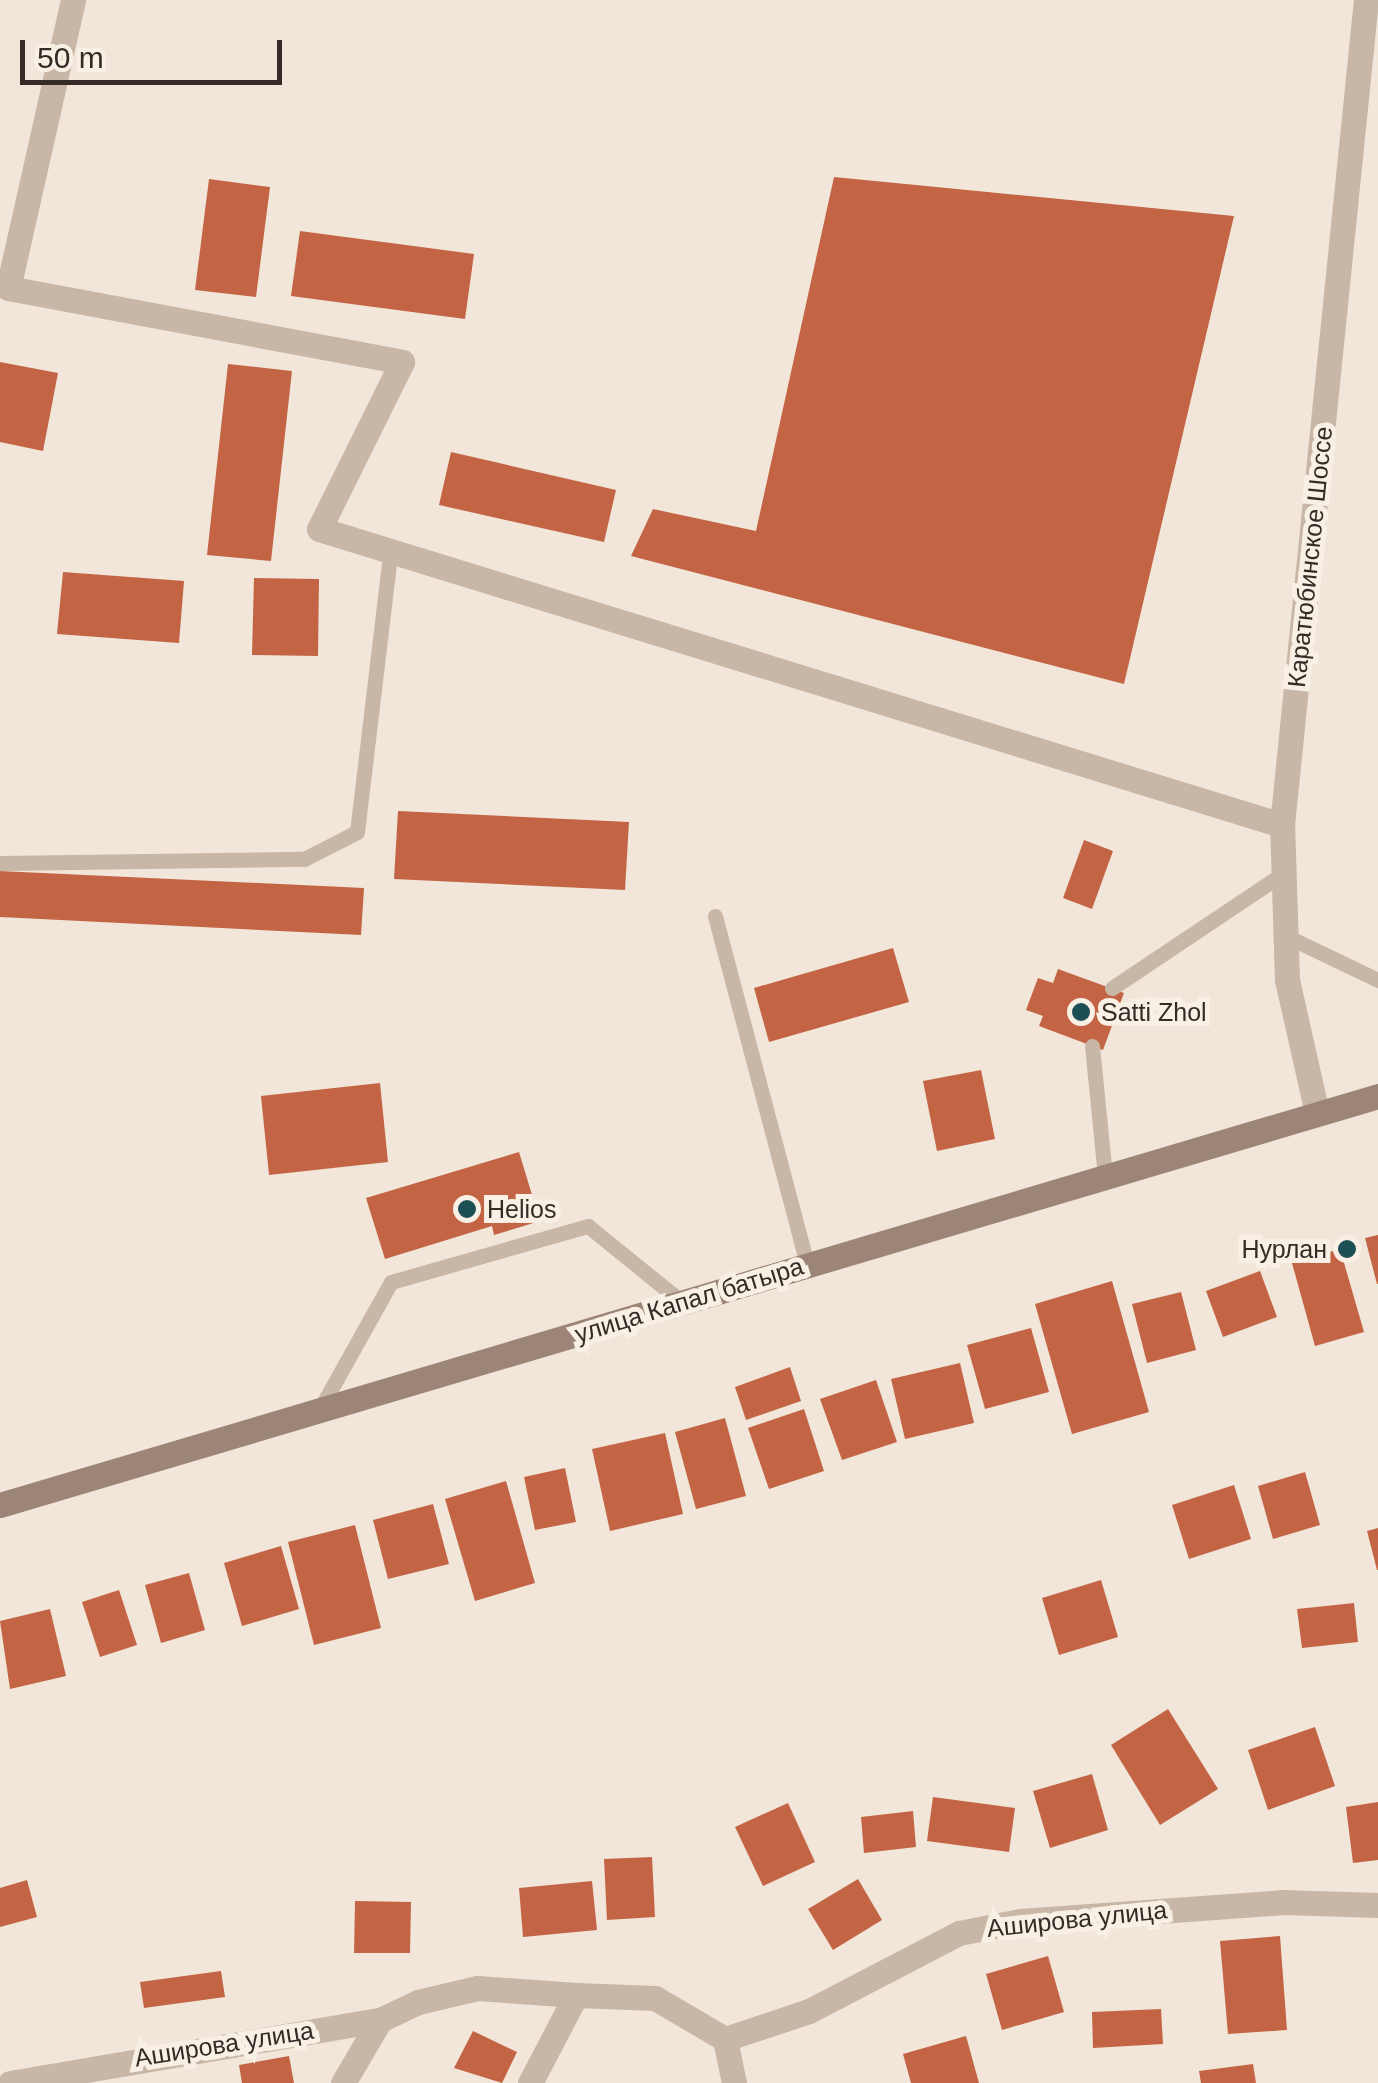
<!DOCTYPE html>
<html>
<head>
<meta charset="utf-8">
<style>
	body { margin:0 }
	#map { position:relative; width:1378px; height:2083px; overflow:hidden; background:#f1e6d9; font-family:Helvetica,sans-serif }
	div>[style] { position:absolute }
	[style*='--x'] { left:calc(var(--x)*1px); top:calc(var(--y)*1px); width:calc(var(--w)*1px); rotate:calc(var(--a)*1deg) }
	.building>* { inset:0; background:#c36545 }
	.lane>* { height:15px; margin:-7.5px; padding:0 7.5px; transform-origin:7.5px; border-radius:7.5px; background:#c8b6a6 }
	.street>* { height:25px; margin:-12.5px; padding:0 12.5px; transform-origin:12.5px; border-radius:12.5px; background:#c8b6a6 }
	.secondary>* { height:25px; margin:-12.5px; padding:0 12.5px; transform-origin:12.5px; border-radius:12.5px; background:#9c8577 }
	.dots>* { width:28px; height:28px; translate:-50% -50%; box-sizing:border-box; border:5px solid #f9f0e5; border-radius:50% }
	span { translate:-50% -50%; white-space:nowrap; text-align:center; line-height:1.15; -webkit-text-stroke:10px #f9f0e5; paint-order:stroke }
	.street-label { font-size:25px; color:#342b27 }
	.poi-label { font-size:25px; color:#342b27 }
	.left { translate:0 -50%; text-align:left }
	.right { translate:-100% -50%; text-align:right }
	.scale { position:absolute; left:20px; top:40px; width:262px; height:45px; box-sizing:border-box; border:5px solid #342b27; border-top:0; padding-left:12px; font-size:30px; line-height:35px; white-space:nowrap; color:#342b27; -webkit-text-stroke:8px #f9f0e5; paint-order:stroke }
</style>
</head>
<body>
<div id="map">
	<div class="building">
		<i style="clip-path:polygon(834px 177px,1234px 216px,1124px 684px,631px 556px,653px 509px,756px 531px)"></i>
		<i style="clip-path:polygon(209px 179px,270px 187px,256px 297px,195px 290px)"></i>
		<i style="clip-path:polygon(300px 231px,474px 254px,465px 319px,291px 296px)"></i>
		<i style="clip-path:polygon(0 362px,58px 373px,43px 451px,0 442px)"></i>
		<i style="clip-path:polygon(228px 364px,292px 371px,271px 561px,207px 555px)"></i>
		<i style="clip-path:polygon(451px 452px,616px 490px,604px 542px,439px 505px)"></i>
		<i style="clip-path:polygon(63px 572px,184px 581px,179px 643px,57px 634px)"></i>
		<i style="clip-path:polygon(254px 578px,319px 579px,318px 656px,252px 655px)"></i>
		<i style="clip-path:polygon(398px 811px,629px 822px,625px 890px,394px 879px)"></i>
		<i style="clip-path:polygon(1084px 840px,1113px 851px,1092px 909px,1063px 898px)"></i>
		<i style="clip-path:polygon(0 871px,364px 888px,361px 935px,0 917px)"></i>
		<i style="clip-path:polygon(893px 948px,909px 1002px,769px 1042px,754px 988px)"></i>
		<i style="clip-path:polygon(1058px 969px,1124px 993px,1103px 1050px,1039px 1026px,1043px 1016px,1026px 1010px,1038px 978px,1053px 983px)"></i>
		<i style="clip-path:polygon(981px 1070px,995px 1139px,937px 1151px,923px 1081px)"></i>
		<i style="clip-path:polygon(380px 1083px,388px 1162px,269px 1175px,261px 1096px)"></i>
		<i style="clip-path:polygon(519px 1152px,540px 1221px,494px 1235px,492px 1226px,385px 1259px,366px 1198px)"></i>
		<i style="clip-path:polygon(1378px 1235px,1378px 1284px,1377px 1284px,1365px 1238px)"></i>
		<i style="clip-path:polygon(1340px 1249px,1364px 1332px,1315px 1346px,1292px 1263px)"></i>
		<i style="clip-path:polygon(1260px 1271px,1277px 1317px,1223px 1337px,1206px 1291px)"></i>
		<i style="clip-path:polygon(1112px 1281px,1149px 1412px,1072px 1434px,1035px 1304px)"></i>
		<i style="clip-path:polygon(1181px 1292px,1196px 1350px,1147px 1363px,1132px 1304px)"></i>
		<i style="clip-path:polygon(1031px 1328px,1049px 1392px,985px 1409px,967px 1345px)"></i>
		<i style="clip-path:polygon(960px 1363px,974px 1423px,905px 1439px,891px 1379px)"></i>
		<i style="clip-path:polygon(790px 1367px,801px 1401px,746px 1420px,735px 1387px)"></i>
		<i style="clip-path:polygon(876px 1380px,897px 1442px,842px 1460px,820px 1399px)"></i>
		<i style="clip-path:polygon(804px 1409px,824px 1471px,769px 1489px,748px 1428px)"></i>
		<i style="clip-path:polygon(725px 1418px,746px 1496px,696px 1509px,675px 1432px)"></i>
		<i style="clip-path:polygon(665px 1433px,683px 1514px,610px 1531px,592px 1449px)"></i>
		<i style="clip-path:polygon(565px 1468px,576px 1522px,535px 1530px,524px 1477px)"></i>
		<i style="clip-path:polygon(1305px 1472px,1320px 1525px,1273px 1539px,1258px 1486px)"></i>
		<i style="clip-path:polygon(506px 1481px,535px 1583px,475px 1601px,445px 1499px)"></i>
		<i style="clip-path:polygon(1234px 1485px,1251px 1539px,1189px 1559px,1172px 1505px)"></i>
		<i style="clip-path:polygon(433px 1504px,449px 1564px,388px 1579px,373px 1520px)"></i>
		<i style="clip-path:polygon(355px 1525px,381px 1628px,314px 1645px,288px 1542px)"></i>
		<i style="clip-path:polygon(1378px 1528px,1378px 1570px,1377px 1570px,1367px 1531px)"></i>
		<i style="clip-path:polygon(281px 1546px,299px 1609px,242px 1626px,224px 1563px)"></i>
		<i style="clip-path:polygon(189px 1573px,205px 1630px,161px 1643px,145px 1585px)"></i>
		<i style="clip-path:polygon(1101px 1580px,1118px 1637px,1059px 1655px,1042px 1598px)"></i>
		<i style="clip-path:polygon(119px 1590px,137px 1645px,100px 1657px,82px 1602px)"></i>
		<i style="clip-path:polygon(1354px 1603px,1358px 1642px,1302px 1648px,1297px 1609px)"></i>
		<i style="clip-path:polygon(50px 1609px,66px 1676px,10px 1689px,0 1621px)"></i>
		<i style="clip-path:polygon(1168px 1709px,1218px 1789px,1160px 1825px,1111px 1745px)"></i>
		<i style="clip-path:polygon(1315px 1727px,1335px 1786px,1268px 1810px,1248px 1750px)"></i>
		<i style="clip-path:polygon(1092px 1774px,1108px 1830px,1050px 1848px,1033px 1791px)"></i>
		<i style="clip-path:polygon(933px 1797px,1015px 1808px,1009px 1852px,927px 1841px)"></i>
		<i style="clip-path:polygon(1378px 1802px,1378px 1860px,1353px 1863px,1346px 1807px)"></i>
		<i style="clip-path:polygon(788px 1803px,815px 1862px,763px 1886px,735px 1827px)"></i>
		<i style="clip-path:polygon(913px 1811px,916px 1847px,864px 1853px,861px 1817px)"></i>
		<i style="clip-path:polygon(652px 1857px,655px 1917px,607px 1920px,604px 1859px)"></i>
		<i style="clip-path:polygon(858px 1879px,882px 1920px,833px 1950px,808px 1909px)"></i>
		<i style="clip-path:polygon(27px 1880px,37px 1917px,0 1927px,0 1888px)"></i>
		<i style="clip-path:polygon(592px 1881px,597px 1930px,523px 1937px,519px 1888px)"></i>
		<i style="clip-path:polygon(355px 1901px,411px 1902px,410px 1953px,354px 1953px)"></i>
		<i style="clip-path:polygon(1280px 1936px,1287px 2030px,1228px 2034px,1220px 1941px)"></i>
		<i style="clip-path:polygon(1048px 1956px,1064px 2012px,1002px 2030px,986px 1974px)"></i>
		<i style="clip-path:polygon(221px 1971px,225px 1997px,144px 2008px,140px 1982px)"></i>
		<i style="clip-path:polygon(1161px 2009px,1163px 2044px,1093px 2048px,1092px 2012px)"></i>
		<i style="clip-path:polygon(473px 2031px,517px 2052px,502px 2083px,454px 2068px)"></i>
		<i style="clip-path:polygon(966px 2036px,979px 2083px,911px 2083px,903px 2054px)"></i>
		<i style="clip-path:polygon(289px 2056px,294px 2083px,242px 2083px,239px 2065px)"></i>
		<i style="clip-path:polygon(1253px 2064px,1256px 2083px,1201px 2083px,1199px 2071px)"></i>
	</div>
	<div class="lane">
		<i style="--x:0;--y:863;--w:304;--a:-0.8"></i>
		<i style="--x:304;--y:859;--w:59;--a:-27"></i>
		<i style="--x:357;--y:832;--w:278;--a:-83.2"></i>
		<i style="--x:715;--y:916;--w:361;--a:75.2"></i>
		<i style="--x:1286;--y:936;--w:102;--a:25.6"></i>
		<i style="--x:1112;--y:988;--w:207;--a:-33.8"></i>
		<i style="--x:1092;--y:1046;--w:131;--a:84.3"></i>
		<i style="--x:320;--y:1409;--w:145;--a:-60.8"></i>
		<i style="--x:391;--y:1282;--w:205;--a:-15.9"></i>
		<i style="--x:588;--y:1226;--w:121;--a:39"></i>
	</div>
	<div class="street">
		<i style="--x:73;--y:0;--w:295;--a:102.7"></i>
		<i style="--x:8;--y:288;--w:401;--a:10.6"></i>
		<i style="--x:402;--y:362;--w:186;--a:116.4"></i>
		<i style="--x:319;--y:529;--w:1007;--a:17.09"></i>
		<i style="--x:1317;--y:1113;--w:136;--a:-102.7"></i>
		<i style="--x:1287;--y:980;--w:155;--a:-91.8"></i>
		<i style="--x:1282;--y:825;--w:829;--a:-84.19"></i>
		<i style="--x:10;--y:2083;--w:375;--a:-9.7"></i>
		<i style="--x:343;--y:2083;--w:73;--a:-59.6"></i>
		<i style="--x:380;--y:2020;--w:42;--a:-25.3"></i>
		<i style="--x:418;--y:2002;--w:61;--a:-13.3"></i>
		<i style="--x:477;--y:1988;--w:99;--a:4"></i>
		<i style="--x:530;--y:2083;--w:99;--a:-62.4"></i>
		<i style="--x:576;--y:1995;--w:79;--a:2.2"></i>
		<i style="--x:655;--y:1998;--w:81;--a:30.4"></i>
		<i style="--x:734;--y:2083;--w:45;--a:-101.6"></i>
		<i style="--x:725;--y:2039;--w:89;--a:-18.4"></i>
		<i style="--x:809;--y:2011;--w:169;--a:-27.5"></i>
		<i style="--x:959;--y:1933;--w:62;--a:-11.1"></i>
		<i style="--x:1020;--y:1921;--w:263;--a:-4.1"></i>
		<i style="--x:1282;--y:1902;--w:96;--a:1.8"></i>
	</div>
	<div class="secondary">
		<i style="--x:0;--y:1505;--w:1437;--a:-16.53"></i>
	</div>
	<div class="dots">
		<i style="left:1081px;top:1012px;background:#1d5055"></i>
		<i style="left:467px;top:1209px;background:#1d5055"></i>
		<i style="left:1347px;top:1249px;background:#1d5055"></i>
	</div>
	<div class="street-label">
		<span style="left:1310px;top:557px;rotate:-84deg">Каратюбинское Шоссе</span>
		<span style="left:689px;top:1300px;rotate:-17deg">улица Капал батыра</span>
		<span style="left:1077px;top:1919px;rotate:-6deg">Аширова улица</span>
		<span style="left:224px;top:2044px;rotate:-9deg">Аширова улица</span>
	</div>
	<div class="poi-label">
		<span class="left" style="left:1101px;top:1012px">Satti Zhol</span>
		<span class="left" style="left:487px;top:1209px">Helios</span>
		<span class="right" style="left:1327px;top:1249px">Нурлан</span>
	</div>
	<div class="scale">50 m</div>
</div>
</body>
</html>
